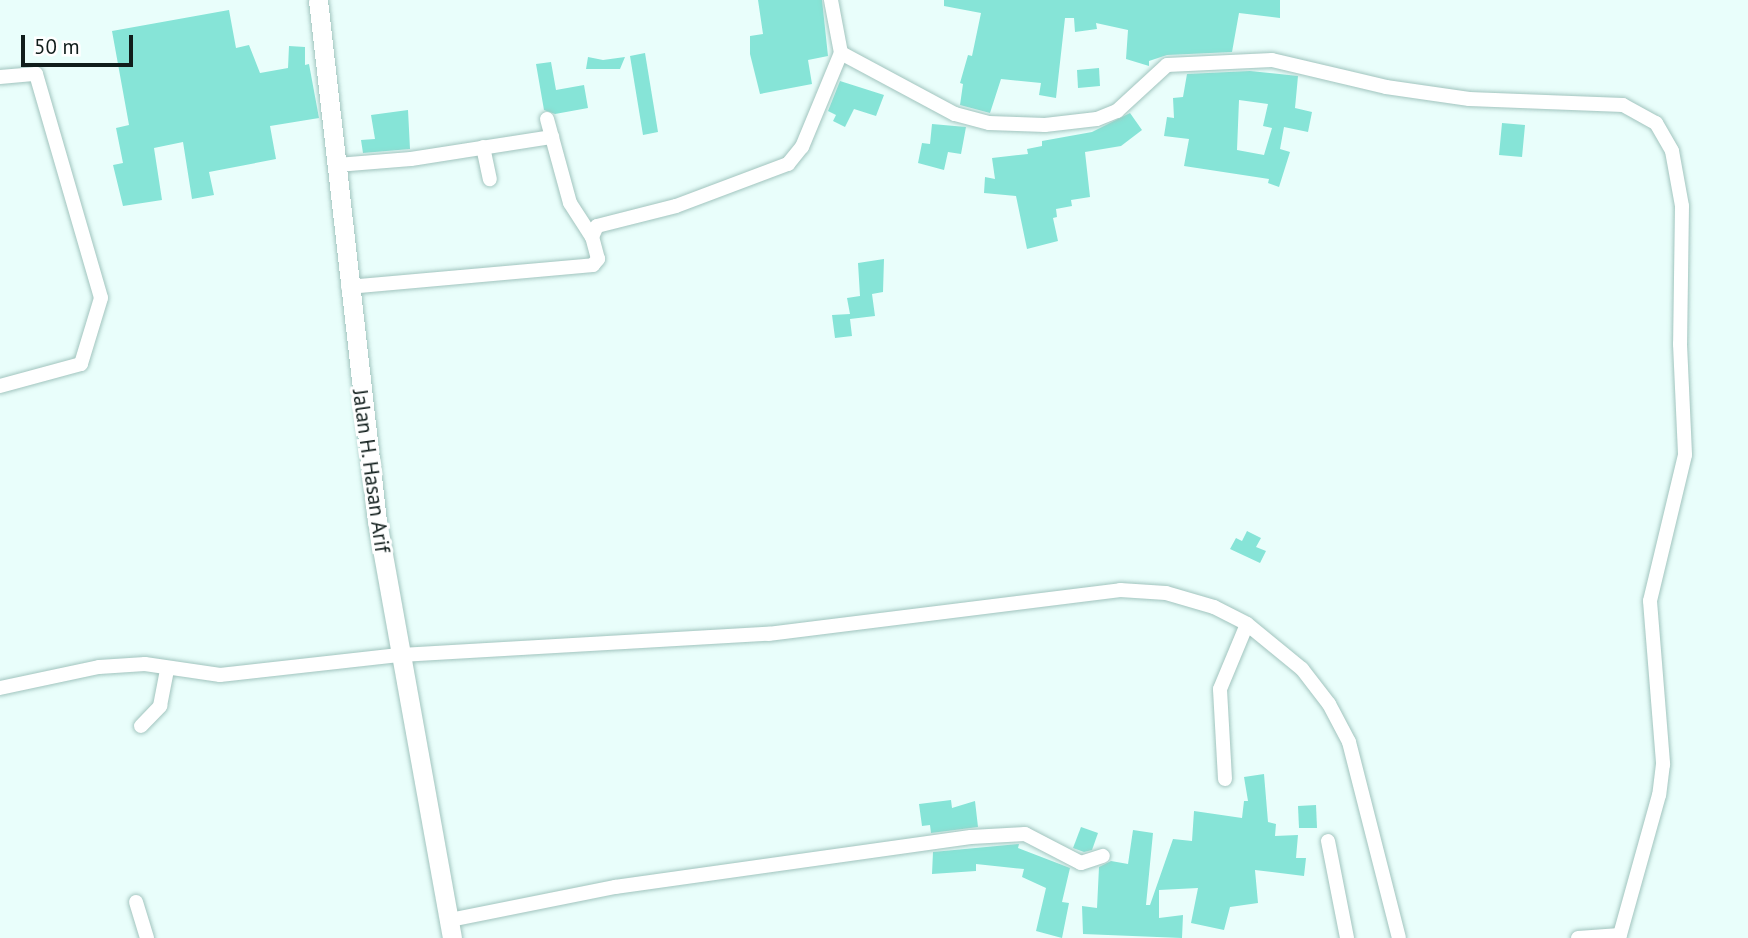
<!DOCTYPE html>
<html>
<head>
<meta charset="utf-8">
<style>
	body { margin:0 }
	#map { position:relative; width:1748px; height:938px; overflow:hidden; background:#e9fefb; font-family:"PT Sans",sans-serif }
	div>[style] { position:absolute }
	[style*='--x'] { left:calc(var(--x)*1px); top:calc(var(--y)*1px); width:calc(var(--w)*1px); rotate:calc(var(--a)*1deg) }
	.building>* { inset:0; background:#86e4d7 }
	.roads { filter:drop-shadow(0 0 2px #a1c4be) drop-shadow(0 0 2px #a1c4be) }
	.minor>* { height:14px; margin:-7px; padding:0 7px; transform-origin:7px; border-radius:7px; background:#fff }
	.secondary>* { height:19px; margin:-9.5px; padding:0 9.5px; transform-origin:9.5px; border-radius:9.5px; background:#fff }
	span { translate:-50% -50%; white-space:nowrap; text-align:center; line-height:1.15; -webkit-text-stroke:6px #fff; paint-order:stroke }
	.street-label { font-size:21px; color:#101d1b }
	.scale { position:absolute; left:21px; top:35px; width:112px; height:32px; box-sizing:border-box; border:4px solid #101d1b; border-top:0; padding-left:9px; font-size:21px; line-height:24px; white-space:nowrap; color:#101d1b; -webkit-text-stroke:5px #fff; paint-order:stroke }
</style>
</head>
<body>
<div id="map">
	<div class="building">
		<i style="clip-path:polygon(758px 0,822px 0,828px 56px,808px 60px,812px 84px,760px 94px,750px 54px,750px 36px,763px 34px)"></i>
		<i style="clip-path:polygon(944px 0,1280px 0,1280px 18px,1239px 13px,1232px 52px,1167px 55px,1149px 61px,1149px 66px,1126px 59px,1128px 30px,1096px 23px,1097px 29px,1075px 32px,1074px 18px,1065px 18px,1056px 98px,1039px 95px,1041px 83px,1001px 79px,990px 113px,960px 105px,963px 84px,960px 83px,968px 55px,972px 56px,981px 13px,944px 6px)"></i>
		<i style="clip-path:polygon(229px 10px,236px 48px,249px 45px,260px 73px,288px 68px,289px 46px,305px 47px,305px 65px,309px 64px,319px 118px,270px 126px,276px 159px,209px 172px,214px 195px,192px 199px,183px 142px,154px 148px,162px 200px,123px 206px,113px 165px,123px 163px,116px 128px,129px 125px,112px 31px)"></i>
		<i style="clip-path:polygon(645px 53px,658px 132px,643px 135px,630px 56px)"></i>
		<i style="clip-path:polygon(588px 57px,603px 60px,625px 57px,620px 69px,586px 69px)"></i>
		<i style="clip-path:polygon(551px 62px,556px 90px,584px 85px,588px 108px,555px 114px,544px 110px,536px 64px)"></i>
		<i style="clip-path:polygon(1099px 68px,1100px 86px,1078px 88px,1077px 70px)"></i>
		<i style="clip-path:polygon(evenodd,1250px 71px,1298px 76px,1295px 108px,1312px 112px,1308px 132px,1284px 127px,1280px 149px,1290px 152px,1279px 187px,1268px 183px,1269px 179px,1184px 166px,1189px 139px,1164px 136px,1167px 117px,1174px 118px,1173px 98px,1183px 97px,1187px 74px,1250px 71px,1239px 100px,1268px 104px,1263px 126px,1272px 128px,1264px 155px,1237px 150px,1239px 100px)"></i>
		<i style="clip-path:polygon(840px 81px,884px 95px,876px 116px,854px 109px,845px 127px,833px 121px,836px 115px,828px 111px)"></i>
		<i style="clip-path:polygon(408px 110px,410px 149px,363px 153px,361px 140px,375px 139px,371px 115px)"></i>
		<i style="clip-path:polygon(1130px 113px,1142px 130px,1121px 146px,1085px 152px,1090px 197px,1071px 200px,1072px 206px,1056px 209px,1057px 217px,1053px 218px,1058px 241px,1027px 249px,1016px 196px,984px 193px,985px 177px,995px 179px,992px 158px,1028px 154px,1027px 149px,1042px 146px,1042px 141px,1092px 132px)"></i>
		<i style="clip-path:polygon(1502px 123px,1525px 125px,1522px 157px,1499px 155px)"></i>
		<i style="clip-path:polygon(932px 124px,966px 127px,961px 154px,948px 152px,944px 170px,918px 163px,922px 143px,930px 144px)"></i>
		<i style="clip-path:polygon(884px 259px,883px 292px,872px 294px,875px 316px,850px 319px,852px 336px,835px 338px,832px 315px,850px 314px,847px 298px,860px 296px,858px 263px)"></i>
		<i style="clip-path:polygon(1247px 531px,1261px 538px,1256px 547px,1266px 551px,1260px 563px,1230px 549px,1236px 538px,1242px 541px)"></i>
		<i style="clip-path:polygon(1264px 774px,1268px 822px,1276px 824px,1275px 836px,1298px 835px,1296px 858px,1306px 858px,1304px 876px,1255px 870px,1258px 903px,1230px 907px,1224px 930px,1191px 923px,1198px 888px,1159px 890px,1159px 918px,1183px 915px,1182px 938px,1083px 934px,1082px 906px,1097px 908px,1099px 867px,1111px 861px,1128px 864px,1133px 830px,1153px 833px,1146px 905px,1150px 905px,1173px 839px,1192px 841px,1194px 811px,1242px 818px,1244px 801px,1248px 801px,1244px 777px)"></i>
		<i style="clip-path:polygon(951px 800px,952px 808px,975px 801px,978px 827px,931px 833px,930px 825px,922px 826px,919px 804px)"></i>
		<i style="clip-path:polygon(1316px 805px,1317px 828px,1299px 828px,1298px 806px)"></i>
		<i style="clip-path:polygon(1081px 827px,1098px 833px,1092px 850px,1084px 852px,1073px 848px)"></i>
		<i style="clip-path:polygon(1019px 844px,1018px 848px,1070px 868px,1062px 902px,1069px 903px,1062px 938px,1036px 931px,1046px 888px,1022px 877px,1024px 869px,976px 864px,976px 871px,932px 874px,933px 852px)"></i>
	</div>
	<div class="roads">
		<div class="minor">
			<i style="--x:841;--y:53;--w:129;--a:28.2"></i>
			<i style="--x:955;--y:114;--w:35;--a:15"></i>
			<i style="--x:989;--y:123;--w:56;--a:2"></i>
			<i style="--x:1045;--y:125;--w:52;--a:-6.6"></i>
			<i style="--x:1097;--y:119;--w:22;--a:-22"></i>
			<i style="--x:1117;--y:111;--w:68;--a:-42.6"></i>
			<i style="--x:1167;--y:65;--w:105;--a:-2.7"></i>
			<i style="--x:1272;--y:60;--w:117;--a:13.3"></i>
			<i style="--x:1386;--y:87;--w:84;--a:8.2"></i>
			<i style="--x:1469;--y:99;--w:154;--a:2.2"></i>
			<i style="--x:1623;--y:105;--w:38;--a:29"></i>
			<i style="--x:1656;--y:123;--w:32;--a:60"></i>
			<i style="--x:1672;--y:151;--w:56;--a:79.7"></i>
			<i style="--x:1682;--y:206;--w:138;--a:90.8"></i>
			<i style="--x:1680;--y:344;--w:111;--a:87.4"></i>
			<i style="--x:1685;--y:455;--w:150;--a:103.5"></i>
			<i style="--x:1650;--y:601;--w:164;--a:85.4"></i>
			<i style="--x:1663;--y:764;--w:31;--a:97"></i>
			<i style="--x:1659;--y:795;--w:148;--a:105.6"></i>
			<i style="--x:0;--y:77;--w:36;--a:-5"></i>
			<i style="--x:36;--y:74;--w:233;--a:73.8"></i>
			<i style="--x:101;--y:298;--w:69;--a:106.9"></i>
			<i style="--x:81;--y:364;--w:84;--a:164.8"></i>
			<i style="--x:547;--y:119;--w:87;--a:74.7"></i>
			<i style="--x:570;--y:203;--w:40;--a:57.1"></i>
			<i style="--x:483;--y:147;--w:33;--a:78"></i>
			<i style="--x:337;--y:165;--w:74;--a:-4.6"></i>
			<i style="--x:411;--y:159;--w:143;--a:-8.9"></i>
			<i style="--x:348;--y:287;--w:246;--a:-5.1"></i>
			<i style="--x:593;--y:265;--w:8;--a:-50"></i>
			<i style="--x:598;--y:259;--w:23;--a:-105"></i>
			<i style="--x:592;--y:237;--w:12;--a:-66"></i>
			<i style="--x:597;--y:226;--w:81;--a:-14.2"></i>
			<i style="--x:676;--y:206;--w:120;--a:-20.6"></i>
			<i style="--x:788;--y:164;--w:22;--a:-51"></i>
			<i style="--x:802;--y:147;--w:102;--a:-67.5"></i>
			<i style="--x:841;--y:53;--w:54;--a:-100.7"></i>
			<i style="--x:0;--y:688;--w:101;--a:-12"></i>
			<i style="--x:99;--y:667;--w:46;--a:-3.7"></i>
			<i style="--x:145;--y:664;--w:76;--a:8.3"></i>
			<i style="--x:220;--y:675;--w:180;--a:-6.4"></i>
			<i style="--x:399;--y:655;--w:370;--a:-3.3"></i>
			<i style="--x:768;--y:634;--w:355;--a:-7.1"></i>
			<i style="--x:1120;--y:590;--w:46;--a:3.7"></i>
			<i style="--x:1166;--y:593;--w:50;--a:16.3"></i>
			<i style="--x:1214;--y:607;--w:37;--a:27"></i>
			<i style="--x:1247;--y:624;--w:71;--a:39.3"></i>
			<i style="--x:1302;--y:669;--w:44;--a:52.4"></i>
			<i style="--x:1329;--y:704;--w:43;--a:62.2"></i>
			<i style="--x:1349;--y:742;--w:202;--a:75.7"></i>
			<i style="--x:141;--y:726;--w:28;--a:-46"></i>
			<i style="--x:160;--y:706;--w:38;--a:-79"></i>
			<i style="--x:1225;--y:779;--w:90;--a:-93.2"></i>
			<i style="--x:1220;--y:689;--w:70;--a:-67.4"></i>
			<i style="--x:1328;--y:841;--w:99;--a:78.9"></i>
			<i style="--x:136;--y:902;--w:38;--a:73"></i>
			<i style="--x:450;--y:920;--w:168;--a:-11.3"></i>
			<i style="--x:615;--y:887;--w:359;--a:-8"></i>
			<i style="--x:971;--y:837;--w:54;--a:-3.2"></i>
			<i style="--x:1025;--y:834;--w:63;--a:27.4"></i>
			<i style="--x:1081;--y:863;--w:23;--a:-18"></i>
			<i style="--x:1578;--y:938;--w:42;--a:-4.1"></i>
		</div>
		<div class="secondary">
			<i style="--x:318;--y:0;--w:524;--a:83.54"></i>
			<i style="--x:377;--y:521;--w:424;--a:79.8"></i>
		</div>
	</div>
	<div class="street-label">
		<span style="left:371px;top:471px;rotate:82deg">Jalan H. Hasan Arif</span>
	</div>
	<div class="scale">50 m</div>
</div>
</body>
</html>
